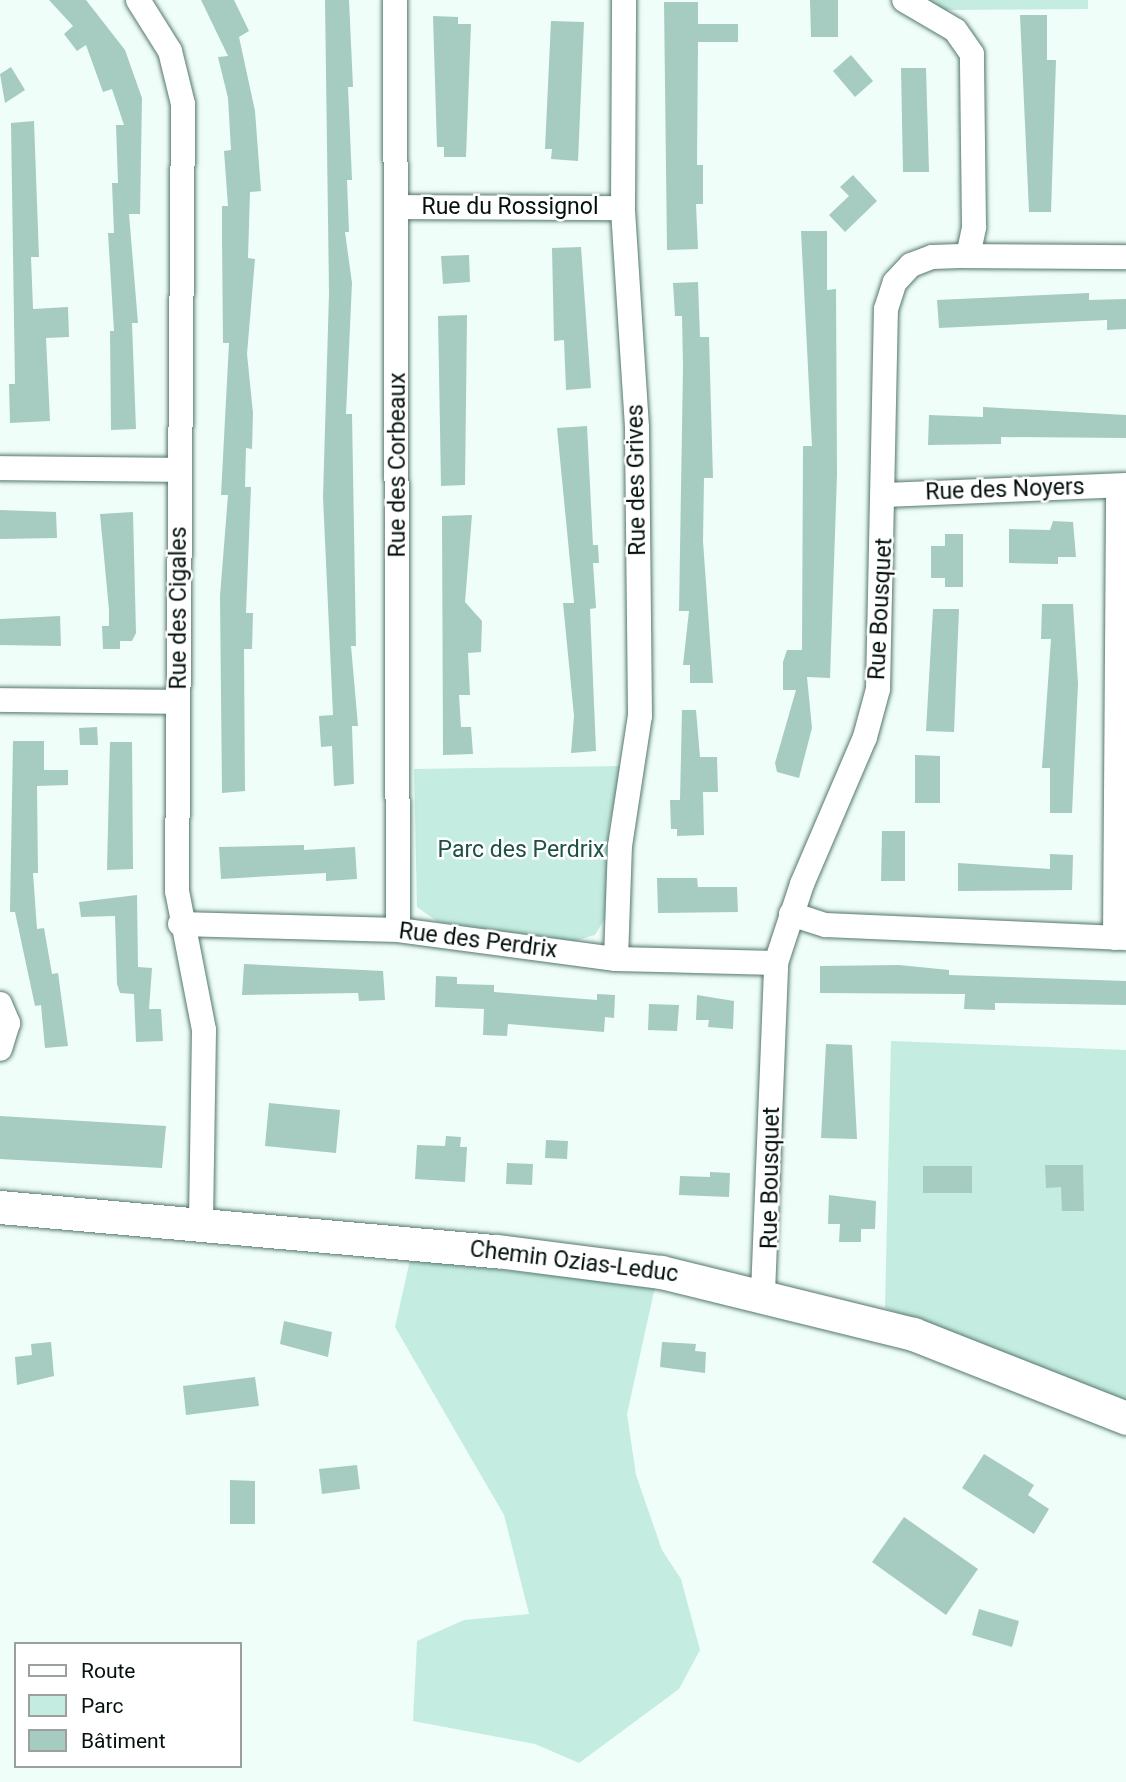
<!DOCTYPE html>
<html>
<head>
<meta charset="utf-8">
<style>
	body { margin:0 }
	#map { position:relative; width:1126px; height:1782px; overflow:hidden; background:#effef9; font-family:Roboto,sans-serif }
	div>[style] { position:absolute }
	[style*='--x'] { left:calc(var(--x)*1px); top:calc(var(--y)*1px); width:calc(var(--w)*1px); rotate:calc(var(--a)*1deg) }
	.green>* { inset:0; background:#c5ece1 }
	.building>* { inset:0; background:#a6cbc1 }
	.roads { filter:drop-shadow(0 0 2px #55776e) drop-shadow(0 0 2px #55776e) }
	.street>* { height:24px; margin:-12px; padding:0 12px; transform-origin:12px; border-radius:12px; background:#fff }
	.secondary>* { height:33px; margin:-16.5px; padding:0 16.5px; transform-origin:16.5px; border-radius:16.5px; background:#fff }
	span { translate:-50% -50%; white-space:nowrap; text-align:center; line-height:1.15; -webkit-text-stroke:5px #fff; paint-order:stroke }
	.street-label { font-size:23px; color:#04110e }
	.park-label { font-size:23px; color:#1c5146 }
	.legend { position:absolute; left:14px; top:1642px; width:228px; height:126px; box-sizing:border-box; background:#fff; border:2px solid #9ba09f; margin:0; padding:9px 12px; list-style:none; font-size:21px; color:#04110e }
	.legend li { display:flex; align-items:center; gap:14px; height:35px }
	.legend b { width:35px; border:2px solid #9ba09f }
</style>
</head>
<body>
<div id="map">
	<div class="green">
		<i style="clip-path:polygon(926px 0,1088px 0,1088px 9px,945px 10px)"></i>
		<i style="clip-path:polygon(622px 766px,609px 826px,605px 918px,595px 935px,575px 941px,438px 922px,417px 907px,414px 769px)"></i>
		<i style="clip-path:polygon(891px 1041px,1126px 1050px,1126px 1400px,885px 1308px)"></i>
		<i style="clip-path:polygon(410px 1260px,655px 1287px,627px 1414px,636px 1475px,662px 1550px,681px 1579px,700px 1650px,679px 1689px,579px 1763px,535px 1744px,413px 1721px,417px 1641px,464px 1620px,529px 1614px,504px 1515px,395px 1327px)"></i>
	</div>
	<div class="building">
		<i style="clip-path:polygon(49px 0,86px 0,125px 50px,142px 98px,140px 214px,129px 214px,138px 323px,132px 323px,136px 429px,111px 430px,110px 331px,114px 331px,108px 233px,114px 233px,112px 183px,118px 183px,116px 125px,124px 125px,112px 89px,103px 92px,86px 45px,77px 51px,64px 34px,73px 26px)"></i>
		<i style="clip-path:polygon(201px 0,234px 0,249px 31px,239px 37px,255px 111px,261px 191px,250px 192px,248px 258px,255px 259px,247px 354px,253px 413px,252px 449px,246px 448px,245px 487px,251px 487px,246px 613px,253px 613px,252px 649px,244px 649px,245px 791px,222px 793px,220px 596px,228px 495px,221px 495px,229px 343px,223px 343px,222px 237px,222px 206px,228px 206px,224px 151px,231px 150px,228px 98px,218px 57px,228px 56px)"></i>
		<i style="clip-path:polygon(325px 0,349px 0,353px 87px,348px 87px,352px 180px,347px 180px,349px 232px,345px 232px,352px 283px,346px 414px,352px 414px,356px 646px,351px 646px,358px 726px,352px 726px,354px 784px,334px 786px,332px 746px,321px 747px,319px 716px,333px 715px,323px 497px,329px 293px)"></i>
		<i style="clip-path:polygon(810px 0,838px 0,838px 37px,811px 37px)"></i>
		<i style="clip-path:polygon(664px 2px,698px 2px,698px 24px,738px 24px,738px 42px,698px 42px,697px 165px,703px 165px,703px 204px,696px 204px,698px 249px,667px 250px)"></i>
		<i style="clip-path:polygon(1020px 15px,1047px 15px,1047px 60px,1056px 60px,1051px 212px,1029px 212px)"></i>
		<i style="clip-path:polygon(433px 16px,458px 17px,458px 24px,471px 24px,466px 157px,444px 157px,444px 147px,437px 147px)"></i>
		<i style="clip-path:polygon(551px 21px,584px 22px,578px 161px,551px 159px,552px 149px,545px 149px)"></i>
		<i style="clip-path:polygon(851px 55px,873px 81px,855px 97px,833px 71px)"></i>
		<i style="clip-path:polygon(11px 67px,25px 90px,5px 103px,0 74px)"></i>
		<i style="clip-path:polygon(901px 68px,926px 68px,929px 172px,903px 172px)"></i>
		<i style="clip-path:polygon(34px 121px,39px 257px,31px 257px,33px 309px,68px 307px,69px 337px,46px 338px,50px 421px,10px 423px,9px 384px,15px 384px,11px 123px)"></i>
		<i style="clip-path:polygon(853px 175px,877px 201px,845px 232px,829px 215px,849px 196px,840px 187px)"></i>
		<i style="clip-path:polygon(801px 231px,827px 231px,827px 290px,836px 289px,837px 475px,830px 678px,807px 677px,812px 728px,799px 778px,777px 772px,775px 763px,796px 690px,783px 690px,783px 662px,787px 650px,802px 650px,803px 446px,812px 446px)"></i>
		<i style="clip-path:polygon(581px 247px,591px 388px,566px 390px,564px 340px,554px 341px,552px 248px)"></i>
		<i style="clip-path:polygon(469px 255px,470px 282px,443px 284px,441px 256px)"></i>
		<i style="clip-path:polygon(698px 282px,700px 337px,709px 337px,713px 478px,704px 478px,703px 541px,713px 683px,690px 683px,690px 665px,683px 665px,689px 611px,679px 611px,683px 367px,682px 316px,675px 316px,673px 283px)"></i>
		<i style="clip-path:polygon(1089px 293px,1089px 300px,1126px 299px,1126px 329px,1107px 330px,1107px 320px,939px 328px,937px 300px)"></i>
		<i style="clip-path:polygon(467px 315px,465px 485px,441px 486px,438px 316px)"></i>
		<i style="clip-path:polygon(983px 407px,1126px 415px,1126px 438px,1001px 437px,1001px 444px,928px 445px,929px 415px,983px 417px)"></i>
		<i style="clip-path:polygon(587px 426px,593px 545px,598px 545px,599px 563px,593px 563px,596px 608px,590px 609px,596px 751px,571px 753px,574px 716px,563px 603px,574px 603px,557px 428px)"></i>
		<i style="clip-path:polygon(0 510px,56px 512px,57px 538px,0 539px)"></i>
		<i style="clip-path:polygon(133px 512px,136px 633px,132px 641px,120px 641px,120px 649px,103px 649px,102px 626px,109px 626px,109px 610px,100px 514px)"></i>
		<i style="clip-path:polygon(472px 515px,465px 602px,482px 621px,481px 652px,468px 653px,470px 695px,459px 695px,461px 727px,471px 727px,473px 754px,443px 755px,442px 516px)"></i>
		<i style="clip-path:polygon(1053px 521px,1073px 522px,1076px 557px,1058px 557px,1058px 564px,1009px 563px,1009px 529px,1050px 530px)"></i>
		<i style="clip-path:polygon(945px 534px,963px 534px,963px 587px,945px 587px,945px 578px,931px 578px,931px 546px,945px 546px)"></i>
		<i style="clip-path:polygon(1042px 604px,1073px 604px,1078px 684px,1072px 813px,1050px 813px,1050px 768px,1042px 768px,1051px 639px,1041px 639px)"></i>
		<i style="clip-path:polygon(933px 609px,959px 609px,954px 732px,926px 731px)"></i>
		<i style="clip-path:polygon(60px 616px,61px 646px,0 645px,0 619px)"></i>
		<i style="clip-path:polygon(682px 710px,696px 710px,700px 757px,717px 757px,718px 792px,703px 792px,704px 835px,677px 836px,677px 829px,671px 829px,670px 800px,680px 800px)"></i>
		<i style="clip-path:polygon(97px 727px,98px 745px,80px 745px,79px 728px)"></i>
		<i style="clip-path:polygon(13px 741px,44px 741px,44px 770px,68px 770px,68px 785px,37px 786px,38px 873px,33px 873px,37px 929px,44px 928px,52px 974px,58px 973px,68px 1046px,45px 1048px,41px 1005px,35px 1006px,15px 912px,10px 912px)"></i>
		<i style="clip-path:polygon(110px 742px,132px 742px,133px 869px,107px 870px)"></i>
		<i style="clip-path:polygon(915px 755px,940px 756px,940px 803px,915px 803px)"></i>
		<i style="clip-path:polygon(882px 831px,905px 831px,905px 881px,881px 881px)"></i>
		<i style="clip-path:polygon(304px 845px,304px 850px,355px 847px,357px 879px,326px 881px,326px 873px,221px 879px,219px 847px)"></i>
		<i style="clip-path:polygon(1050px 854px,1073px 855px,1072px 890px,958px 891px,958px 863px,1050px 869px)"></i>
		<i style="clip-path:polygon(657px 878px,697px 878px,698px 887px,737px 887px,738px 912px,658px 913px)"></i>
		<i style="clip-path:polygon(137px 895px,138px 967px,152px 968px,149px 1009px,161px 1009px,163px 1041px,136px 1042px,134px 994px,120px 993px,117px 984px,115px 916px,81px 917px,79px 902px)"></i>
		<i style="clip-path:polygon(244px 964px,383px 971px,385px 1000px,359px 1001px,358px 993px,242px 995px)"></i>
		<i style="clip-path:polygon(899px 965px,949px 970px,949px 975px,1126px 981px,1126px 1005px,995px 1003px,995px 1010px,964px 1009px,965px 994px,820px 993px,820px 966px)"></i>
		<i style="clip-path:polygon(436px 976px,457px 977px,457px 984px,494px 985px,494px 992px,597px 1000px,597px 994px,615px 995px,614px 1018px,605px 1017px,604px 1032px,508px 1024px,507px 1036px,483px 1035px,484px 1009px,435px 1007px)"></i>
		<i style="clip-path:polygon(697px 995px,734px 1001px,733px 1029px,708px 1027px,709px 1020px,696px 1020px)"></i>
		<i style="clip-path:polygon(649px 1004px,679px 1005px,677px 1031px,648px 1030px)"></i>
		<i style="clip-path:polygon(826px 1044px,852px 1045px,857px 1139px,821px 1138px)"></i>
		<i style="clip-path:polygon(269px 1103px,340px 1110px,336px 1153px,265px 1146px)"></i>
		<i style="clip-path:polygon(0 1116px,166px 1126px,162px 1168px,0 1159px)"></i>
		<i style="clip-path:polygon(446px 1136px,461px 1137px,460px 1147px,467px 1147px,465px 1182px,415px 1179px,417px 1145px,445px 1146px)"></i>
		<i style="clip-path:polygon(546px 1140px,568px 1141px,567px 1159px,545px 1158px)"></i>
		<i style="clip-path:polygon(507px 1163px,533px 1164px,532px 1185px,506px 1184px)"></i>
		<i style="clip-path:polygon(1045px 1165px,1083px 1165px,1084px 1211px,1062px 1211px,1061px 1187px,1046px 1188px)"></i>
		<i style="clip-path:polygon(923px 1166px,972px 1166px,972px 1193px,923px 1193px)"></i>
		<i style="clip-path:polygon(710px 1172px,730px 1173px,729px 1197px,679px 1195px,680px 1176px,710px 1177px)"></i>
		<i style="clip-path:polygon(829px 1195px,876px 1201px,875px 1229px,861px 1229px,861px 1242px,839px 1242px,840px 1224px,828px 1224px)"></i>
		<i style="clip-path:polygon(284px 1321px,332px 1332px,328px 1357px,280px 1344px)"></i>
		<i style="clip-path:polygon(51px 1342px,54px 1376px,17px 1385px,15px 1357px,32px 1355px,31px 1344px)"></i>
		<i style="clip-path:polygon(662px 1342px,696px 1344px,695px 1351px,706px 1352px,705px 1373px,660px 1367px)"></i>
		<i style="clip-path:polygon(255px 1377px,259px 1406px,186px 1415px,183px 1386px)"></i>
		<i style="clip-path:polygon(984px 1454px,1034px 1485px,1028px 1495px,1049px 1509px,1034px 1534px,962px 1488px)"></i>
		<i style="clip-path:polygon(357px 1465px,360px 1489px,322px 1494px,319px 1469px)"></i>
		<i style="clip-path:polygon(230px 1480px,255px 1481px,255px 1524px,230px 1524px)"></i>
		<i style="clip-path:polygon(904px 1517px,978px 1569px,946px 1615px,872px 1562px)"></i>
		<i style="clip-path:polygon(979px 1609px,1019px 1621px,1012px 1647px,972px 1635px)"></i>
	</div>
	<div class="roads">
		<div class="street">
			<i style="--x:138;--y:0;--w:60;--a:57.9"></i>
			<i style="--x:170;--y:51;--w:55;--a:76.2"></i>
			<i style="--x:183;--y:104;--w:787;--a:90.44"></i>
			<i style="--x:177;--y:891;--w:142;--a:79"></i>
			<i style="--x:204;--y:1030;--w:194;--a:90.9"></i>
			<i style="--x:395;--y:0;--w:930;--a:89.82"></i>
			<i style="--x:397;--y:207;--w:226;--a:0.3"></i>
			<i style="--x:968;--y:256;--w:158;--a:0.4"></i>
			<i style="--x:0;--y:468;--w:180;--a:0.6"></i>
			<i style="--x:885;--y:495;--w:241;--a:-2.4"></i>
			<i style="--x:0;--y:700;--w:178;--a:0.6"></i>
			<i style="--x:791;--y:914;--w:36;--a:18"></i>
			<i style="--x:825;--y:925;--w:301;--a:2.5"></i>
			<i style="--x:180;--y:924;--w:218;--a:1.6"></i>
			<i style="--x:398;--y:930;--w:220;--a:7.6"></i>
			<i style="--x:616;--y:959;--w:160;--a:1.4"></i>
			<i style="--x:1115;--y:938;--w:452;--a:-89.6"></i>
			<i style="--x:616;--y:959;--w:113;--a:-88"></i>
			<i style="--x:620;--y:846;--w:132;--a:-81.3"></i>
			<i style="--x:640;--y:716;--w:289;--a:-90.6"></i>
			<i style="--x:637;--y:427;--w:219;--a:-93.7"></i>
			<i style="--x:623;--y:208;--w:208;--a:-89.7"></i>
			<i style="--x:0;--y:1004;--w:21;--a:67"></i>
			<i style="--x:8;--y:1023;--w:27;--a:107"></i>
			<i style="--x:763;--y:1293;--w:330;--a:-87.7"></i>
			<i style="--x:776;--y:963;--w:83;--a:-71.8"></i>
			<i style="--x:802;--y:884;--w:160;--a:-66.8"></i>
			<i style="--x:865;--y:737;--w:50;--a:-74.8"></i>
			<i style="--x:878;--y:689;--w:380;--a:-88.8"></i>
			<i style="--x:886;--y:309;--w:28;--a:-72"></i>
			<i style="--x:895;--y:282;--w:23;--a:-47"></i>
			<i style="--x:911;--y:265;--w:22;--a:-21"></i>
			<i style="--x:932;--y:257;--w:36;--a:-2"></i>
			<i style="--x:968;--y:256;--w:30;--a:-78"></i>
			<i style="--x:974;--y:227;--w:173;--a:-90.7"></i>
			<i style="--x:972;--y:54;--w:29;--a:-125"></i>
			<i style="--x:955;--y:30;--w:59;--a:-149.5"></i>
		</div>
		<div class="secondary">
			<i style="--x:0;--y:1207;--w:499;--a:5.1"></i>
			<i style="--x:497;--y:1251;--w:165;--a:7.3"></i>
			<i style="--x:661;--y:1272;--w:260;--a:13.8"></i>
			<i style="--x:913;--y:1334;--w:229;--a:21.5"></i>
		</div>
	</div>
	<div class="street-label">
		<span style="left:510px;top:207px">Rue du Rossignol</span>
		<span style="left:398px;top:465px;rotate:-90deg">Rue des Corbeaux</span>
		<span style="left:637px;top:480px;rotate:-91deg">Rue des Grives</span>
		<span style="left:1005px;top:490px;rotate:-2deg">Rue des Noyers</span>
		<span style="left:179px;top:608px;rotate:-90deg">Rue des Cigales</span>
		<span style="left:881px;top:609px;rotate:-87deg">Rue Bousquet</span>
		<span style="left:478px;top:941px;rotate:7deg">Rue des Perdrix</span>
		<span style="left:771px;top:1178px;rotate:-89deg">Rue Bousquet</span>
		<span style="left:574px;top:1262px;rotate:7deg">Chemin Ozias-Leduc</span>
	</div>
	<div class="park-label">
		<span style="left:521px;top:850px">Parc des Perdrix</span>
	</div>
	<ul class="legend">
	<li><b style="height:9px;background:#fff"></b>Route</li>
	<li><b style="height:19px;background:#c5ece1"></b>Parc</li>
	<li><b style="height:19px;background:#a6cbc1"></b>Bâtiment</li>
	</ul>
</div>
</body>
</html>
